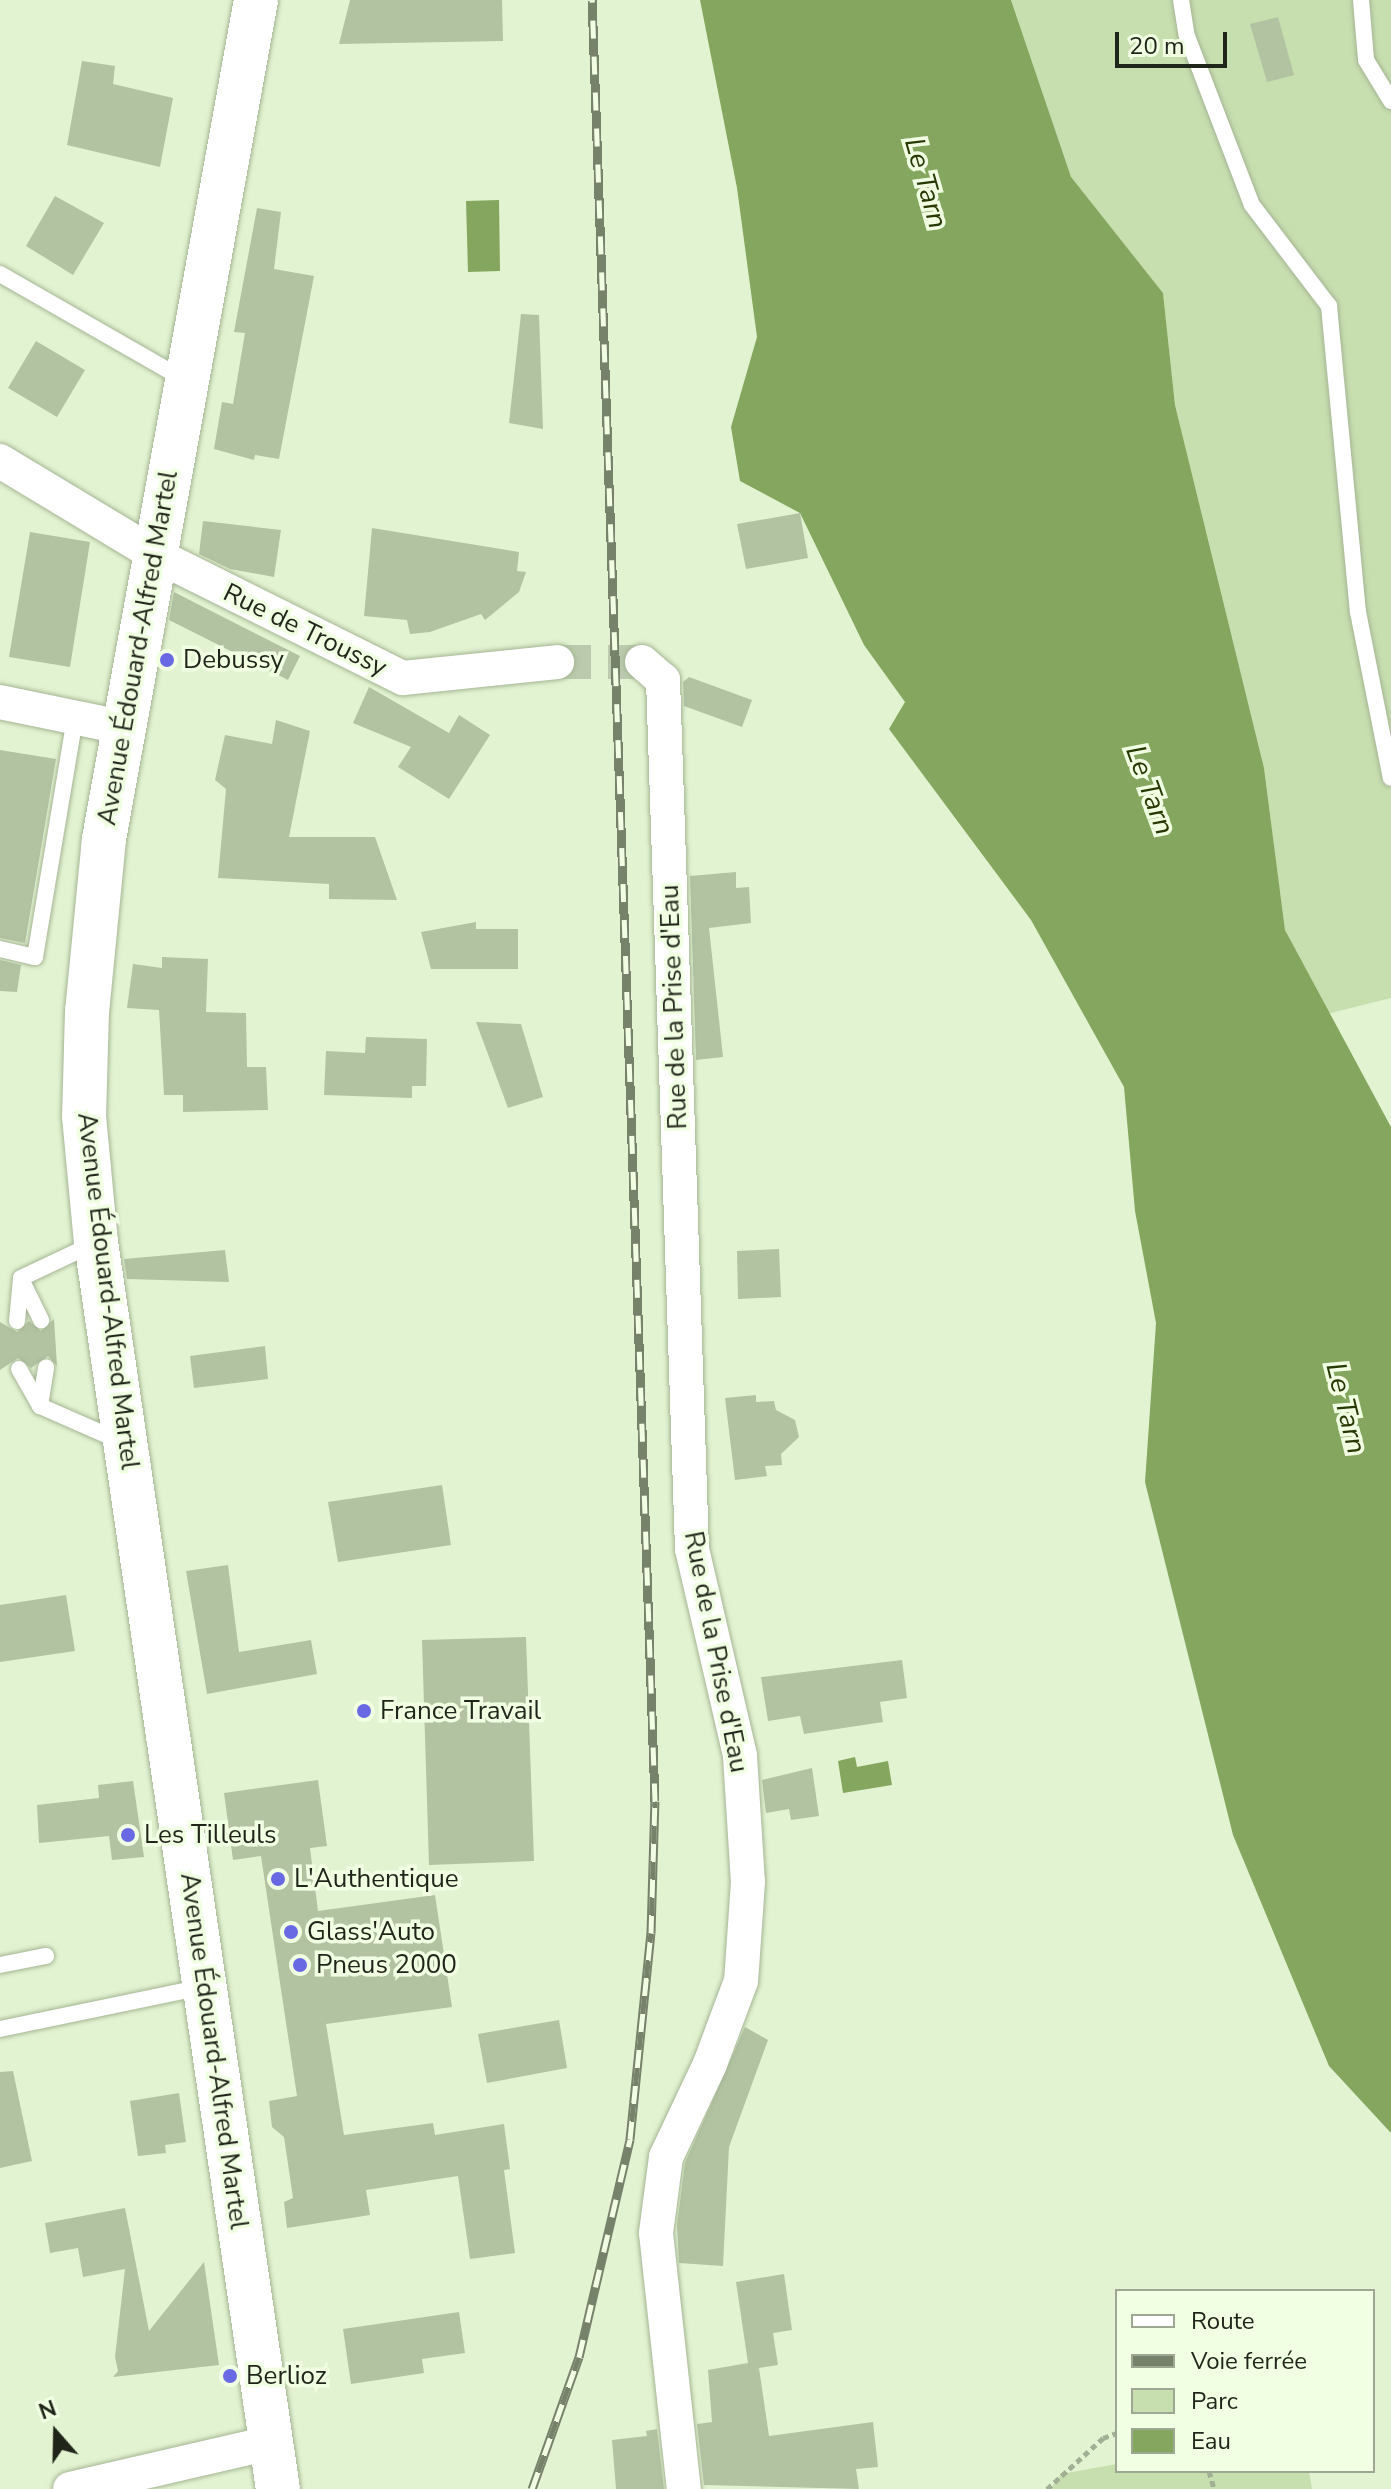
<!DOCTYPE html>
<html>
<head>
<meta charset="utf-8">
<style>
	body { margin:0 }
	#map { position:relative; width:1391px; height:2489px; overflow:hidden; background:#e2f3d1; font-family:"Nunito Sans",sans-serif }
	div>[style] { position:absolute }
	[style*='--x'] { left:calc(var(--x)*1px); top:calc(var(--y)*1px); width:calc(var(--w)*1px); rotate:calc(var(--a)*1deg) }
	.green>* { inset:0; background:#c7deaf }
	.water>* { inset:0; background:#85a65e }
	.building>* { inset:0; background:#b2c3a2 }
	.minor-tunnel>* { height:34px; margin-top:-17px; transform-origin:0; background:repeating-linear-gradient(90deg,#bbcaac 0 34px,transparent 0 51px) }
	.path>* { height:5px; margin-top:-2.5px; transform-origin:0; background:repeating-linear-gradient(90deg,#a1af94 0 6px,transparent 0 10px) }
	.roads { filter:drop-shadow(0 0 2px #a5b595) drop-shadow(0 0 2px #a5b595) }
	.service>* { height:16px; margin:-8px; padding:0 8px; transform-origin:8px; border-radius:8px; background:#fff }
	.minor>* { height:34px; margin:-17px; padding:0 17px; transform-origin:17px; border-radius:17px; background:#fff }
	.primary>* { height:44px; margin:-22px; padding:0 22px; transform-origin:22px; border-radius:22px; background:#fff }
	.rail>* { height:9px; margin-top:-4.5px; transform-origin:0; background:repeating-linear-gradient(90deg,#f1ffe3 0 18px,#77826b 0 36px); box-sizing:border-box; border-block:2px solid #77826b }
	.dots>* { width:22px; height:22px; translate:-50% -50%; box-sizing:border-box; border:4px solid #f1ffe3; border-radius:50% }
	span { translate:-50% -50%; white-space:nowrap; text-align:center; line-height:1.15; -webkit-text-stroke:7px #f1ffe3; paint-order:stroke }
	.street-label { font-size:26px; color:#1f2518 }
	.poi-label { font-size:26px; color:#1f2518 }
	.left { translate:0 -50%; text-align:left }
	.water-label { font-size:28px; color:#253902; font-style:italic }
	.legend { position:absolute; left:1115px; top:2289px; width:260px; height:184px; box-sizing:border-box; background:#f1ffe3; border:2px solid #9da892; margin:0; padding:10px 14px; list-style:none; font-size:24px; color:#1f2518 }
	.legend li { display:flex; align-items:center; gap:16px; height:40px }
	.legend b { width:40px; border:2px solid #9da892 }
	.north { position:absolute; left:16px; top:2393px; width:80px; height:80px; -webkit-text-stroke:6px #f1ffe3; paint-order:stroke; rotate:340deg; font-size:22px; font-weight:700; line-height:32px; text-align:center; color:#1f2518 }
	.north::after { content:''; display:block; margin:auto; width:28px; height:36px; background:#1f2518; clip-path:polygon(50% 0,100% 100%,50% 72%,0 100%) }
	.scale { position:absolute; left:1115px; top:32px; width:112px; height:36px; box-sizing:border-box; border:4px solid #1f2518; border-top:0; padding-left:10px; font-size:24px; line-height:28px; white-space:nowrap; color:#1f2518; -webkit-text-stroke:6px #f1ffe3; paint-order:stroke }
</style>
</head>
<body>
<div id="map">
	<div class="green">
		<i style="clip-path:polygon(1011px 0,1391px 0,1391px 998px,1327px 1014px,1285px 930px,1264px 768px,1175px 405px,1163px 293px,1071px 178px)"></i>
		<i style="clip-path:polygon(1117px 2464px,1117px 2471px,1309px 2471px,1312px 2489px,1050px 2489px,1061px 2474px)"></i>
	</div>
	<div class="water">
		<i style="clip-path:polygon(700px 0,1011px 0,1071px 177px,1163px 293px,1175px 405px,1264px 768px,1285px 930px,1391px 1127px,1391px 2133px,1329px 2066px,1233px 1835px,1145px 1482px,1156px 1323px,1135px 1211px,1124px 1087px,1031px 920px,889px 729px,905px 702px,864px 645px,800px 513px,740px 481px,731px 427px,757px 337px,737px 188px)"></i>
		<i style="clip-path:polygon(499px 200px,500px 271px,468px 272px,466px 201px)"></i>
		<i style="clip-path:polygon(855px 1757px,857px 1767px,888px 1761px,892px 1785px,843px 1793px,838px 1761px)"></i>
	</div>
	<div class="building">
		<i style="clip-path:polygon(350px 0,502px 0,503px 41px,339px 44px)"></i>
		<i style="clip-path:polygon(1278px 17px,1294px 75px,1267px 82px,1250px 24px)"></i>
		<i style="clip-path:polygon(82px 61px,115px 66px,113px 84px,173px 98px,160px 167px,67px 145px)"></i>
		<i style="clip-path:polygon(55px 196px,104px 223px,73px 275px,26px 246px)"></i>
		<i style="clip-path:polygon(257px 208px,281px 212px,274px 269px,314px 276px,279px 459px,255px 455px,254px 460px,214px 449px,222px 402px,233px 404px,245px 333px,234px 332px)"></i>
		<i style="clip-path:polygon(521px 314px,539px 315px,543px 429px,509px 423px)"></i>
		<i style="clip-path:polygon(36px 341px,85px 370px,57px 417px,8px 388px)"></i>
		<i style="clip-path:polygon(800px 513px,808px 558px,746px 569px,737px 524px)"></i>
		<i style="clip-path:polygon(203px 521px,281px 530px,274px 577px,230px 569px,199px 554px)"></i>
		<i style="clip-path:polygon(372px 528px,519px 552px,517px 571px,526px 572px,519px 592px,485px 620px,481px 614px,430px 632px,410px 634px,407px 620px,364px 616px)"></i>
		<i style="clip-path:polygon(30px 532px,90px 542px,70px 667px,9px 657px)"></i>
		<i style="clip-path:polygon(174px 592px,300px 656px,288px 680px,169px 620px)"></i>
		<i style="clip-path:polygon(689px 677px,752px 700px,742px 727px,684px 706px,683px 682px)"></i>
		<i style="clip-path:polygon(369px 687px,449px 733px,459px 715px,490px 735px,449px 799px,398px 767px,411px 747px,353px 723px)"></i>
		<i style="clip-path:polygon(276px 720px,310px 731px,289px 837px,375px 837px,397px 900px,329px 899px,329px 884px,218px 878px,226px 789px,215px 780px,225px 735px,272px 744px)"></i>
		<i style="clip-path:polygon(0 750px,56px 759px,25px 943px,0 938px)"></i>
		<i style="clip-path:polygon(736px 872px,736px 888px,749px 887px,751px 923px,709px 928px,723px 1057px,696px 1060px,690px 876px)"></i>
		<i style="clip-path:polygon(476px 922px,476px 929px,518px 929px,518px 969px,431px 969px,421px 932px)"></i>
		<i style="clip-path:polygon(162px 957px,208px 959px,206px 1012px,246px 1013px,247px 1067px,266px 1067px,268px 1110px,183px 1112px,183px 1095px,164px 1095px,159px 1010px,127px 1008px,133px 964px,162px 968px)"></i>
		<i style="clip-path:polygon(0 960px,21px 965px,17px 992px,0 991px)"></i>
		<i style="clip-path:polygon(476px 1022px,521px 1024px,543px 1097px,508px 1108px)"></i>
		<i style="clip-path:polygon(366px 1037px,427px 1039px,426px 1086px,412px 1086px,412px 1098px,324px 1095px,326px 1051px,365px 1053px)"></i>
		<i style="clip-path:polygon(779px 1249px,781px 1297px,738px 1299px,737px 1251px)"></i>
		<i style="clip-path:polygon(225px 1250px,229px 1282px,127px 1279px,124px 1259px)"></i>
		<i style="clip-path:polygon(54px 1319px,57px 1366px,48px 1356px,31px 1368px,18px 1358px,0 1370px,0 1322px,17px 1332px,29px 1321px,41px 1331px)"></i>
		<i style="clip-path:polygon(265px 1346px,268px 1379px,194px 1388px,190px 1356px)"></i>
		<i style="clip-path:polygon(756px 1395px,756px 1402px,774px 1401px,776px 1410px,795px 1420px,799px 1437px,781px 1454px,782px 1465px,765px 1466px,767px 1476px,735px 1480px,725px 1398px)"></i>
		<i style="clip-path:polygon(442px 1485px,451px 1545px,338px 1562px,328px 1502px)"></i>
		<i style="clip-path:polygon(228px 1565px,239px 1652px,311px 1640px,317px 1674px,207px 1694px,186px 1571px)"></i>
		<i style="clip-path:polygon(66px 1595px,75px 1651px,0 1662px,0 1605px)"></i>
		<i style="clip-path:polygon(526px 1637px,534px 1861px,429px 1865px,422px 1640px)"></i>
		<i style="clip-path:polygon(902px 1660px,907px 1698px,880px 1702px,883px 1722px,804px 1734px,800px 1716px,768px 1721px,761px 1677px)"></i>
		<i style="clip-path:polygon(812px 1768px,819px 1816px,791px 1820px,789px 1809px,766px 1813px,762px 1780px)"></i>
		<i style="clip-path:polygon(318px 1780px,327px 1846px,310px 1848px,318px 1911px,435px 1895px,452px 2007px,326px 2024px,344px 2135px,433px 2123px,435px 2135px,504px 2124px,510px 2169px,504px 2170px,515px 2253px,470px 2259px,458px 2176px,366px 2190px,370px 2215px,287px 2228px,284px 2202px,293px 2198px,284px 2137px,272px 2127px,269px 2101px,297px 2096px,261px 1856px,233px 1860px,224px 1793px)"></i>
		<i style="clip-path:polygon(133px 1781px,144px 1857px,112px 1860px,109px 1836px,39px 1843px,37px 1805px,99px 1798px,98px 1785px)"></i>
		<i style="clip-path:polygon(559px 2020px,567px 2068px,487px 2083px,478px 2034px)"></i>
		<i style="clip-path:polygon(745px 2027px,768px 2040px,729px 2147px,723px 2266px,679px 2263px,677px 2225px,685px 2163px)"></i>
		<i style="clip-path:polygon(13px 2071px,32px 2161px,0 2168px,0 2072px)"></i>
		<i style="clip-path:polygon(179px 2093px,186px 2142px,165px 2145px,166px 2153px,138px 2156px,130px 2101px)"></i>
		<i style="clip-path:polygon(125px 2208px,149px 2331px,204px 2262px,219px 2365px,113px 2377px,118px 2371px,115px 2357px,125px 2269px,83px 2277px,78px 2248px,50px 2253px,45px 2223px)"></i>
		<i style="clip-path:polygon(784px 2274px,792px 2330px,773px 2333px,778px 2365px,759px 2368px,769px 2436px,873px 2422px,878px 2467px,856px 2469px,859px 2489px,704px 2485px,697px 2424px,712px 2422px,708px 2370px,748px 2363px,736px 2282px)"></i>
		<i style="clip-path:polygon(459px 2312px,465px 2353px,422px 2359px,424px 2373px,351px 2384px,343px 2329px)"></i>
		<i style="clip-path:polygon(657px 2429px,664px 2489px,616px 2489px,612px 2440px,647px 2436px,646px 2431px)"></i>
	</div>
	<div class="minor-tunnel">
		<i style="--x:557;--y:662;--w:85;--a:0"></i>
	</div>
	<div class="path">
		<i style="--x:1209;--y:2471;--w:19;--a:74"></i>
		<i style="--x:1047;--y:2489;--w:76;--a:-42.3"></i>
		<i style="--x:1103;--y:2438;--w:15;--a:-20"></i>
	</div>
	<div class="roads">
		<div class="service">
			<i style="--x:1181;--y:0;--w:36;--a:81"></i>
			<i style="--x:1187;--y:36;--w:181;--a:69"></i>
			<i style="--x:1252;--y:205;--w:127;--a:52.7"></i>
			<i style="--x:1329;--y:306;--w:307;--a:84.6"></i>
			<i style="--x:1358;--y:612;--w:169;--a:78.8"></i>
			<i style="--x:1361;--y:0;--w:60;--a:85.2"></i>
			<i style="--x:1366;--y:60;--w:48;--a:58.6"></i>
			<i style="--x:0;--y:274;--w:213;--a:29.8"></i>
			<i style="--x:0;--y:949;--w:36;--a:13"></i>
			<i style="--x:35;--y:957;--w:243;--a:-80.5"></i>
			<i style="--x:21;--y:1279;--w:46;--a:64"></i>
			<i style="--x:17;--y:1321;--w:43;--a:-84.7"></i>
			<i style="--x:21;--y:1278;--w:82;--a:-25.3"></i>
			<i style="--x:19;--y:1369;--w:43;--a:60.4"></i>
			<i style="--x:40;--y:1406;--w:87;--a:23.6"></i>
			<i style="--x:40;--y:1406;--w:39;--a:-81"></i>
			<i style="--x:0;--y:1965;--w:47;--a:-11.1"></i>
			<i style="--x:0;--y:2029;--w:207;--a:-11.7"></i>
		</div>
		<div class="minor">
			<i style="--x:0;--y:461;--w:180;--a:31.1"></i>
			<i style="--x:154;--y:554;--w:278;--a:26.5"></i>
			<i style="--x:403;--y:678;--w:155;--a:-5.9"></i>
			<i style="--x:642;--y:662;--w:28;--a:41"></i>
			<i style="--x:663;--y:680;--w:869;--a:88.09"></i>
			<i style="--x:692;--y:1549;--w:212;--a:76.9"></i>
			<i style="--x:740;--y:1756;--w:126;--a:86.4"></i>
			<i style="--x:748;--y:1882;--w:99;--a:94"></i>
			<i style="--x:741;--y:1981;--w:89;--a:110.5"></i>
			<i style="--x:710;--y:2064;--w:103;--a:115.3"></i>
			<i style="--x:666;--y:2157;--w:77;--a:97.5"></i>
			<i style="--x:656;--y:2233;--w:258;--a:83.8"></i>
			<i style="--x:0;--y:702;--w:125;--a:11.6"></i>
			<i style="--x:70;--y:2489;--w:205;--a:-13"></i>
		</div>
		<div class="primary">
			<i style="--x:256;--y:0;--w:853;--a:100.27"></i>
			<i style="--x:104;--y:839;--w:173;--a:95.6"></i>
			<i style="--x:87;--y:1011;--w:105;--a:91.6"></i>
			<i style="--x:84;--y:1116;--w:127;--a:84.6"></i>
			<i style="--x:96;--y:1242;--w:1260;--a:81.7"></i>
		</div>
	</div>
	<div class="rail">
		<i style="--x:532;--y:2489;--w:140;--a:-70.4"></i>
		<i style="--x:579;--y:2357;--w:224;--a:-76.8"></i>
		<i style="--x:630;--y:2139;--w:207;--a:-84.2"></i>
		<i style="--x:651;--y:1933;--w:132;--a:-88.3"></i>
		<i style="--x:655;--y:1801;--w:1802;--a:-92"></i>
	</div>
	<div class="dots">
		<i style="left:167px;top:660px;background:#696ae3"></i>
		<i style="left:364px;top:1711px;background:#696ae3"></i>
		<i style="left:128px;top:1835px;background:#696ae3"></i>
		<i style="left:278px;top:1879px;background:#696ae3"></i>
		<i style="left:291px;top:1932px;background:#696ae3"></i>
		<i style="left:300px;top:1965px;background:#696ae3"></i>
		<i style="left:230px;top:2376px;background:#696ae3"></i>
	</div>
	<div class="street-label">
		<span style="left:305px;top:630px;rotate:26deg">Rue de Troussy</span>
		<span style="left:138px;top:648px;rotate:-80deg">Avenue Édouard-Alfred Martel</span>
		<span style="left:674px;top:1007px;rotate:-92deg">Rue de la Prise d'Eau</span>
		<span style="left:108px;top:1291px;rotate:83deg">Avenue Édouard-Alfred Martel</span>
		<span style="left:716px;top:1652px;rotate:79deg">Rue de la Prise d'Eau</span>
		<span style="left:214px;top:2051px;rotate:82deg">Avenue Édouard-Alfred Martel</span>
	</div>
	<div class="poi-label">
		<span class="left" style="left:183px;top:660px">Debussy</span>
		<span class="left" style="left:380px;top:1711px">France Travail</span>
		<span class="left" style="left:144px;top:1835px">Les Tilleuls</span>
		<span class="left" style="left:294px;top:1879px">L'Authentique</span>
		<span class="left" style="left:307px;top:1932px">Glass'Auto</span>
		<span class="left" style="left:316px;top:1965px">Pneus 2000</span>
		<span class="left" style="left:246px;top:2376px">Berlioz</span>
	</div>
	<div class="water-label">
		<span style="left:926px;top:183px;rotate:74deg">Le Tarn</span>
		<span style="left:1150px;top:790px;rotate:70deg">Le Tarn</span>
		<span style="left:1346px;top:1408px;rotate:76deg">Le Tarn</span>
	</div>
	<ul class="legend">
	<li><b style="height:10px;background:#fff"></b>Route</li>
	<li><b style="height:10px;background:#77826b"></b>Voie ferrée</li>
	<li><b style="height:22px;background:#c7deaf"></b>Parc</li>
	<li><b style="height:22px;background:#85a65e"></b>Eau</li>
	</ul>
	<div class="north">N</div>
	<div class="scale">20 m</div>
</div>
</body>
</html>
